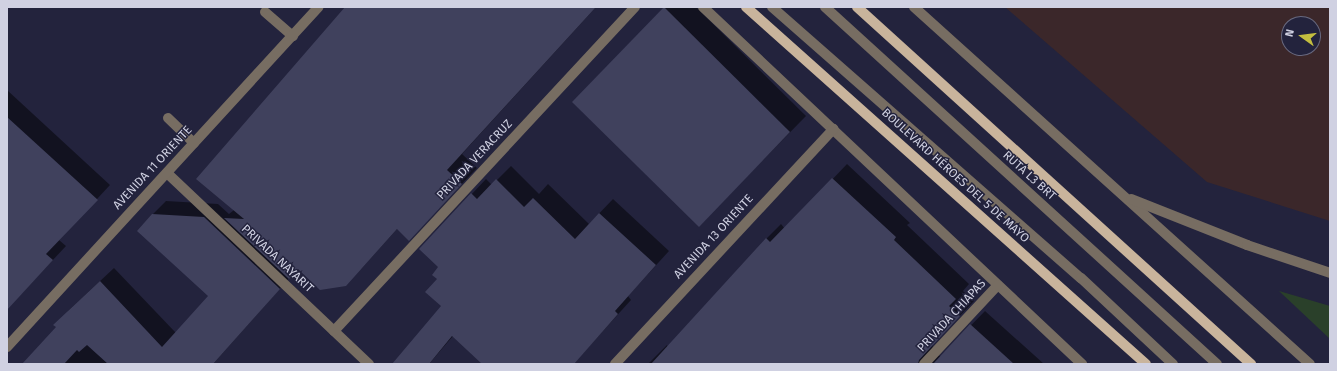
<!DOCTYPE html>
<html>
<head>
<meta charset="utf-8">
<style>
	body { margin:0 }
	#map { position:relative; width:1337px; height:371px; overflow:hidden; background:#23233d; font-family:"Fira Sans",sans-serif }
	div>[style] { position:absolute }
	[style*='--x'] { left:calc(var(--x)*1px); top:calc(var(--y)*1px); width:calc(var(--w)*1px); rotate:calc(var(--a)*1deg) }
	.education>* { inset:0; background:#3b272a }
	.green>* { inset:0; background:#2a402a }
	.shadow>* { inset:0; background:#0007 }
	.building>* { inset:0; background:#40415d }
	.minor>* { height:10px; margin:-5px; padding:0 5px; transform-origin:5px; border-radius:5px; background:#776d62 }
	.major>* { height:10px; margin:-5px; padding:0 5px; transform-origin:5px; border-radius:5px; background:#c9b49c }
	span { translate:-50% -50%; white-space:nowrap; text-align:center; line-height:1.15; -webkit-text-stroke:3px #23233d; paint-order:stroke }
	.street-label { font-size:12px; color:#d0d1e2 }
	.frame { position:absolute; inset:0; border:8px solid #d0d1e2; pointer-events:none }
	.north { position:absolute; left:1281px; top:16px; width:40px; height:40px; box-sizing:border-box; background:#23233d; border:1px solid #68697f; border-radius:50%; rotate:284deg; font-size:11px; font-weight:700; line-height:16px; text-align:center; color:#d0d1e2 }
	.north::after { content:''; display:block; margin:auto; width:14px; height:18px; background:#c3bd3f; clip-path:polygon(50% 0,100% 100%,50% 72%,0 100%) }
</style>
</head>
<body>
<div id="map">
	<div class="education">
		<i style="clip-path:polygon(evenodd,1005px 7px,1330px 7px,1330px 221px,1207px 182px,1005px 7px,1289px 24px,1313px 24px,1313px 48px,1289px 48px,1289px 24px)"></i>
	</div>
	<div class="green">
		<i style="clip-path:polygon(1279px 291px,1330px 306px,1330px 339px)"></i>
	</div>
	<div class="shadow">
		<i style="clip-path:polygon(346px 7px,596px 7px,462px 154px,477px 168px,424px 224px,397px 229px,361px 269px,298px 268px,213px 364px,24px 364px,57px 327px,68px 311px,114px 268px,176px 333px,210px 296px,152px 215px,166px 201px,218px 204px,229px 214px,234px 210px)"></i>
		<i style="clip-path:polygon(666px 7px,696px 7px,806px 116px,715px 209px,574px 102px)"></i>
		<i style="clip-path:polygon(7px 90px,110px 185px,59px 240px,66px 246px,7px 309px)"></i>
		<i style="clip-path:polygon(847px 164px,910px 223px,907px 225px,969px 284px,963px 291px,974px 301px,933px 344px,932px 351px,934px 355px,941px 356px,985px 311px,1044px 364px,648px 364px,667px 345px,668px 347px,766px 239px,781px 224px,785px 229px)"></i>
		<i style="clip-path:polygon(511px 166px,539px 194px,548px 184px,589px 224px,613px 199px,669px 251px,628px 296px,631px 300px,573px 364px,484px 364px,453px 336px,429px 364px,407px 364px,442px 306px,438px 279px,439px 267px,420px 249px,486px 179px,492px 185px)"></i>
	</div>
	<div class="building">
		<i style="clip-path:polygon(345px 7px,596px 7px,447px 170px,462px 184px,409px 241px,397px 229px,346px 286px,320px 290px,298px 269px,289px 279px,224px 218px,244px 219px,196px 179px)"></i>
		<i style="clip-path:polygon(664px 7px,790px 132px,699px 227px,572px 102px)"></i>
		<i style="clip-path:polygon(7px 117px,98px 200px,46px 254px,53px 260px,7px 310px)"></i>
		<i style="clip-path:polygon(832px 178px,896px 237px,894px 240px,956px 299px,949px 306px,960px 316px,919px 360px,918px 364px,651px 364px,766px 238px,770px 242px)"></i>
		<i style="clip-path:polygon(496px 179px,524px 207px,533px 198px,575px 239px,599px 213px,656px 265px,615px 311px,618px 314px,574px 364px,482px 364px,452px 336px,429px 364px,392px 364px,441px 306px,425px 292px,437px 279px,432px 275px,438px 267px,419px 249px,471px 193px,477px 199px)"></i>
		<i style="clip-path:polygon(152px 214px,204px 217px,280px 289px,213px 364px,108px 364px,87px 345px,79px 352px,77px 350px,64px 364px,22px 364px,56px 327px,53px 325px,100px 281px,162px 347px,208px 296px,137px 231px)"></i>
		<i style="clip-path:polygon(970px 324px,1014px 364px,933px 364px)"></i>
	</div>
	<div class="minor">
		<i style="--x:703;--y:7;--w:521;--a:43.29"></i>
		<i style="--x:772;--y:7;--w:411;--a:41.3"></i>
		<i style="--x:1081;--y:278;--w:126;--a:43.1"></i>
		<i style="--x:825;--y:7;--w:530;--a:42.32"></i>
		<i style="--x:914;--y:7;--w:533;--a:42.04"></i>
		<i style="--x:265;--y:12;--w:37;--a:41"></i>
		<i style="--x:168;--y:118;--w:36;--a:44"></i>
		<i style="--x:167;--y:173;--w:278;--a:43.4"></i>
		<i style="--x:1131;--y:199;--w:125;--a:21.6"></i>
		<i style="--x:1247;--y:245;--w:88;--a:18.6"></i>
		<i style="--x:334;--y:331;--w:442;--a:-47.1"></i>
		<i style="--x:7;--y:347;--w:461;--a:-47.5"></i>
		<i style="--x:615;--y:364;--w:321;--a:-47.1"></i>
		<i style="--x:924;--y:364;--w:108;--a:-46.9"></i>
	</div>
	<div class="major">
		<i style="--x:746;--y:7;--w:536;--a:41.75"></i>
		<i style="--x:857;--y:7;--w:532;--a:42.18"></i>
	</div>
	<div class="street-label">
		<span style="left:475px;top:160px;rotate:-47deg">PRIVADA VERACRUZ</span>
		<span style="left:153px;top:168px;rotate:-47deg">AVENIDA 11 ORIENTE</span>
		<span style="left:955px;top:176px;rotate:42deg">BOULEVARD HÉROES DEL 5 DE MAYO</span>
		<span style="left:1029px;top:176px;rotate:42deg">RUTA L3 BRT</span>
		<span style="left:714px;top:237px;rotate:-47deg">AVENIDA 13 ORIENTE</span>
		<span style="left:277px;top:259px;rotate:43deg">PRIVADA NAYARIT</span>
		<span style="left:952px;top:316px;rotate:-47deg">PRIVADA CHIAPAS</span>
	</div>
	<div class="frame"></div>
	<div class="north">N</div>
</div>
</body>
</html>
